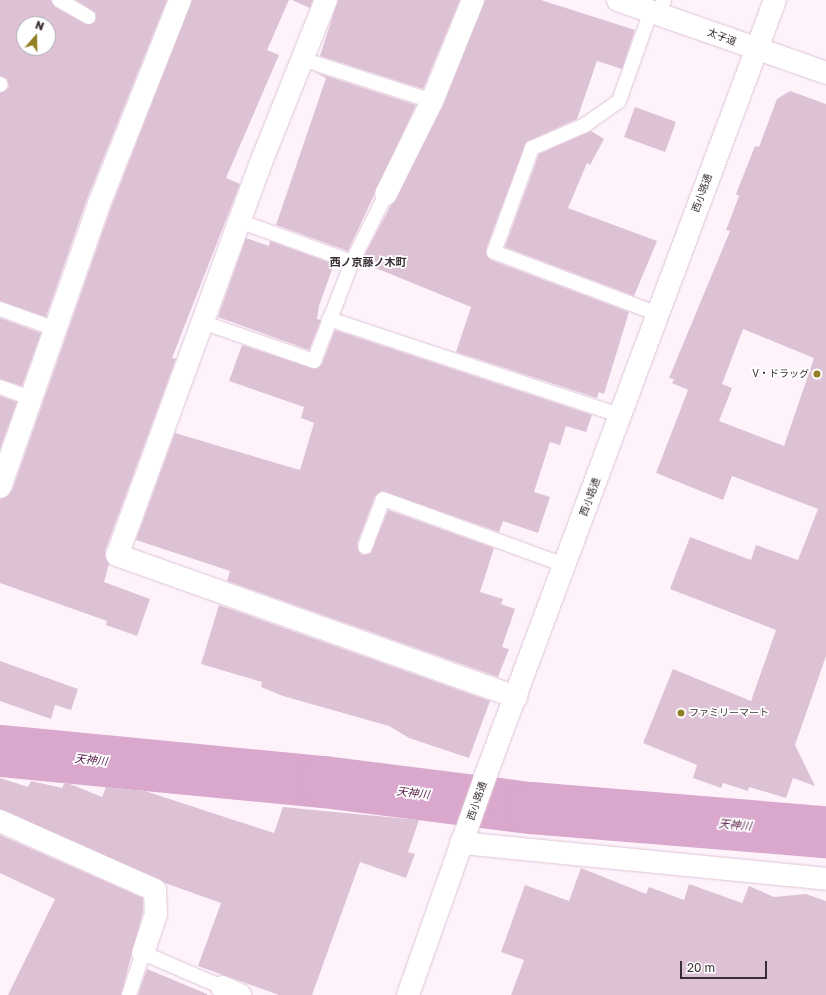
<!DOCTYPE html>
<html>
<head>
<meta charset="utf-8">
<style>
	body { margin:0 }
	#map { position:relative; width:826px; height:995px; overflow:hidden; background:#fef3fb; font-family:"Golos Text","Noto Sans JP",sans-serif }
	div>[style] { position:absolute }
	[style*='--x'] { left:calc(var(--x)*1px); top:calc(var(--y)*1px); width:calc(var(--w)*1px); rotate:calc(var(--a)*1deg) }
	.river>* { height:52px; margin:-26px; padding:0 26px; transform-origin:26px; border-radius:26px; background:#d9a8cc }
	.building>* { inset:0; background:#ddc2d5 }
	.roads { filter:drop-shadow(0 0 1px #dfc4d7) drop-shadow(0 0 1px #dfc4d7) }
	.service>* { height:14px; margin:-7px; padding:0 7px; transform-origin:7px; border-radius:7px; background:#fff }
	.minor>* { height:22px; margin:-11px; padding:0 11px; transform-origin:11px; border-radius:11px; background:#fff }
	.tertiary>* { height:22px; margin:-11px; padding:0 11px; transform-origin:11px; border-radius:11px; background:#fff }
	.dots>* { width:11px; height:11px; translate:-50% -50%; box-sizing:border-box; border:2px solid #fff; border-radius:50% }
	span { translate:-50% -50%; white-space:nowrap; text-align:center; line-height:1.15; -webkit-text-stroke:3.5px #fff; paint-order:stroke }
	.street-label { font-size:10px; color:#382d35 }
	.poi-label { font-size:10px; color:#382d35 }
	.right { translate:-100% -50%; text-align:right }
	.left { translate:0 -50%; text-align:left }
	.neighbourhood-label { font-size:11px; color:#382d35; font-weight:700 }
	.water-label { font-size:11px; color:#5e2451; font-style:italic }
	.north { position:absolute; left:16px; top:16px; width:40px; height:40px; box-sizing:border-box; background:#fff; border:1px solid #afabae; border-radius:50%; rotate:20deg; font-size:11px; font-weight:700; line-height:16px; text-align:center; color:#382d35 }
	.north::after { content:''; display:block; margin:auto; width:14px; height:18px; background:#917f26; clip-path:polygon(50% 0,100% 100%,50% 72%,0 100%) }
	.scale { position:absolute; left:680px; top:961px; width:87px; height:18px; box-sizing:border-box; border:2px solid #382d35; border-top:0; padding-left:5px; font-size:12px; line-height:14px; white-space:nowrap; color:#382d35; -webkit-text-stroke:3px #fff; paint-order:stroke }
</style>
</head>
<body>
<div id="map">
	<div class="river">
		<i style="--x:0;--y:751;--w:325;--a:5.5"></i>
		<i style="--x:324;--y:782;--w:209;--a:7.2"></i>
		<i style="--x:531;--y:808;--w:296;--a:4.7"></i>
	</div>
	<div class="building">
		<i style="clip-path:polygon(evenodd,0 0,51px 0,55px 7px,88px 25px,95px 22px,96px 13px,76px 0,167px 0,87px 199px,46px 317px,0 301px,0 93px,9px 87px,7px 79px,0 76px,0 0,24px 24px,48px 24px,48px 48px,24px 48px,24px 24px)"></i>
		<i style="clip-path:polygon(192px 0,289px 0,267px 50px,279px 55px,226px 178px,240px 184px,172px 358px,176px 359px,105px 551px,109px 564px,104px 582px,150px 599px,137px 636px,106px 625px,107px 621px,0 583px,0 499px,12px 491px,111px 208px)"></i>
		<i style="clip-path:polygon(292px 0,313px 0,310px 8px)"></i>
		<i style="clip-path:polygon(338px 0,460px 0,423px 89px,320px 56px)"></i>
		<i style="clip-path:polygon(485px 0,541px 0,635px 30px,622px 69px,597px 61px,577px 119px,526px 142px,486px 249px,491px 260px,629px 312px,604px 394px,599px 392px,597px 398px,456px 352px,471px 307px,361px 262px,443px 106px)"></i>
		<i style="clip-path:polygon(314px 72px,416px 105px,348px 251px,276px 225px,326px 78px)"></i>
		<i style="clip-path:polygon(evenodd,790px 91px,826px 104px,826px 656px,795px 745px,815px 786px,793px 778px,786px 798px,749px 787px,748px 791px,723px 783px,721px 788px,693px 778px,697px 765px,643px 743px,673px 669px,751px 701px,776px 630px,670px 589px,690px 537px,751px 560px,756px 545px,798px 560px,818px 509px,732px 476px,723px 500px,656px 473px,688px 390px,672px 383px,674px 379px,669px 378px,730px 231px,726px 230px,739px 196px,736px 194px,755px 146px,759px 147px,777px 99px,790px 91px,743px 329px,814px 358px,784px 446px,719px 421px,732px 388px,722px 384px,743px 329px)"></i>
		<i style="clip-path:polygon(635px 107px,676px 122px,665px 152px,624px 137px)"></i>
		<i style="clip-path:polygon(591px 131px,604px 139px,590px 165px,587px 163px,568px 208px,657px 241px,634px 296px,505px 247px,539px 154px)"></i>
		<i style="clip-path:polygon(246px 238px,269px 246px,270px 241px,334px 264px,319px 306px,317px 319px,321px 320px,309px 350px,218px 317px)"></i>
		<i style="clip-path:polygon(0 318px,41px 333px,22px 386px,0 379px)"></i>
		<i style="clip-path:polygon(335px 330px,592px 415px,586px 432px,566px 426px,560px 445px,550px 442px,534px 492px,550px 497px,538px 533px,503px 521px,499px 532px,382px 491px,375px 496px,357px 544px,362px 555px,371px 553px,388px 510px,494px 548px,480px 592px,503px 599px,501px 604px,515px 609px,502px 647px,509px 649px,498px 677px,227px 581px,230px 571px,136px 540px,175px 433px,300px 470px,314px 423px,301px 418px,304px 407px,229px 381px,242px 345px,315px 369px,322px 364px)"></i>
		<i style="clip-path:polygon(0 396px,17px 402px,0 449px)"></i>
		<i style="clip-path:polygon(219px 605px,490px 701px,469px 758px,409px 738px,389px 726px,283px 696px,261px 687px,262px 682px,201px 664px)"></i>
		<i style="clip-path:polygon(0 661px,78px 689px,71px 710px,55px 705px,51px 719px,0 701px)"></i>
		<i style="clip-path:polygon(0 778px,28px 787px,31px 781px,62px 788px,65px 782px,102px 797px,106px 787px,145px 791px,274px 833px,283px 807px,419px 820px,408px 852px,415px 854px,406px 878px,360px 862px,312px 995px,279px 995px,198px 966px,221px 903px,165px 883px,0 809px)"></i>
		<i style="clip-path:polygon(0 835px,143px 898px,143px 912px,121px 995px,8px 995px,55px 899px,0 873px)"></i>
		<i style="clip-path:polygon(581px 868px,646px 894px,649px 887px,684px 900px,689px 884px,742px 903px,749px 886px,774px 897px,806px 894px,826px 901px,826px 995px,511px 995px,524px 960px,501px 952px,525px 885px,569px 901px)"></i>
		<i style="clip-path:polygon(147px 969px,207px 994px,207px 995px,138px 995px)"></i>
	</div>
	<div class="roads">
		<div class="service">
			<i style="--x:59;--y:0;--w:34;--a:30"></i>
			<i style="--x:651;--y:11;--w:96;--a:109.6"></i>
			<i style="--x:619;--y:101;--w:42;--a:144.8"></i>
			<i style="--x:585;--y:125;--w:58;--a:156.5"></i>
			<i style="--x:532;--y:148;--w:111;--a:110.1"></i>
			<i style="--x:494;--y:252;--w:175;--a:20.7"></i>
			<i style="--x:659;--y:14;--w:15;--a:-70"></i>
			<i style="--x:302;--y:59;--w:137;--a:17.9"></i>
			<i style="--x:0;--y:84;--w:1;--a:45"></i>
			<i style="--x:239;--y:221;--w:120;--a:19.9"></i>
			<i style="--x:0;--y:309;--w:59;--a:19.7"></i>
			<i style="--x:329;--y:319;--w:306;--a:18.3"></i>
			<i style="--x:202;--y:322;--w:119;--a:19.2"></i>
			<i style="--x:314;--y:361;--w:106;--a:-69"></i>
			<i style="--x:352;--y:262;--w:76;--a:-63.4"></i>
			<i style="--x:0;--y:387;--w:33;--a:20"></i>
			<i style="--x:365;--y:547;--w:51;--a:-69.4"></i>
			<i style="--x:383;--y:499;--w:193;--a:20"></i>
			<i style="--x:129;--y:995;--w:44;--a:-71.6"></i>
			<i style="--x:143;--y:953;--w:86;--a:23.3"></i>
		</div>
		<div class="minor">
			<i style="--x:326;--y:0;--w:178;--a:111.8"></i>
			<i style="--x:260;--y:165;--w:415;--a:110.1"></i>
			<i style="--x:117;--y:555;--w:424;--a:19.6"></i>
			<i style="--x:386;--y:194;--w:104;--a:-63.7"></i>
			<i style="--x:432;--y:101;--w:109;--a:-67.9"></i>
			<i style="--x:0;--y:487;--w:300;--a:-70.7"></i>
			<i style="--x:99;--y:204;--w:219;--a:-68.3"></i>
			<i style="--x:0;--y:821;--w:170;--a:24"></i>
			<i style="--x:155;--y:890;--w:24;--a:88"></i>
			<i style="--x:156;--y:914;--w:41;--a:108.4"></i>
			<i style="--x:461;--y:843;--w:367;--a:5.6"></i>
			<i style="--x:222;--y:987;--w:20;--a:24"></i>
		</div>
		<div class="tertiary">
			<i style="--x:618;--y:0;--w:220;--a:19.3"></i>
			<i style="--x:408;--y:995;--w:231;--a:-70.5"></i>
			<i style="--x:485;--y:777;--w:829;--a:-69.53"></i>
		</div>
	</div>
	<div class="dots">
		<i style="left:817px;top:374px;background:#917f26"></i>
		<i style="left:681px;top:713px;background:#917f26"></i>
	</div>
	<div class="street-label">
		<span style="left:722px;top:37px;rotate:21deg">太子道</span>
		<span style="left:702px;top:193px;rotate:-70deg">西小路通</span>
		<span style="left:590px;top:497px;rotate:-70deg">西小路通</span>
		<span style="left:477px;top:801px;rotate:-71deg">西小路通</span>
	</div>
	<div class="poi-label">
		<span class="right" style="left:809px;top:374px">V・ドラッグ</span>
		<span class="left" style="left:689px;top:713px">ファミリーマート</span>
	</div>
	<div class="neighbourhood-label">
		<span style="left:368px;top:262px">西ノ京藤ノ木町</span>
	</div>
	<div class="water-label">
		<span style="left:91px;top:760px;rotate:6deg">天神川</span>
		<span style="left:413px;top:793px;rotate:7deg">天神川</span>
		<span style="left:735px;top:825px;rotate:5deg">天神川</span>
	</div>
	<div class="north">N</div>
	<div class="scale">20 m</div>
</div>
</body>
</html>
